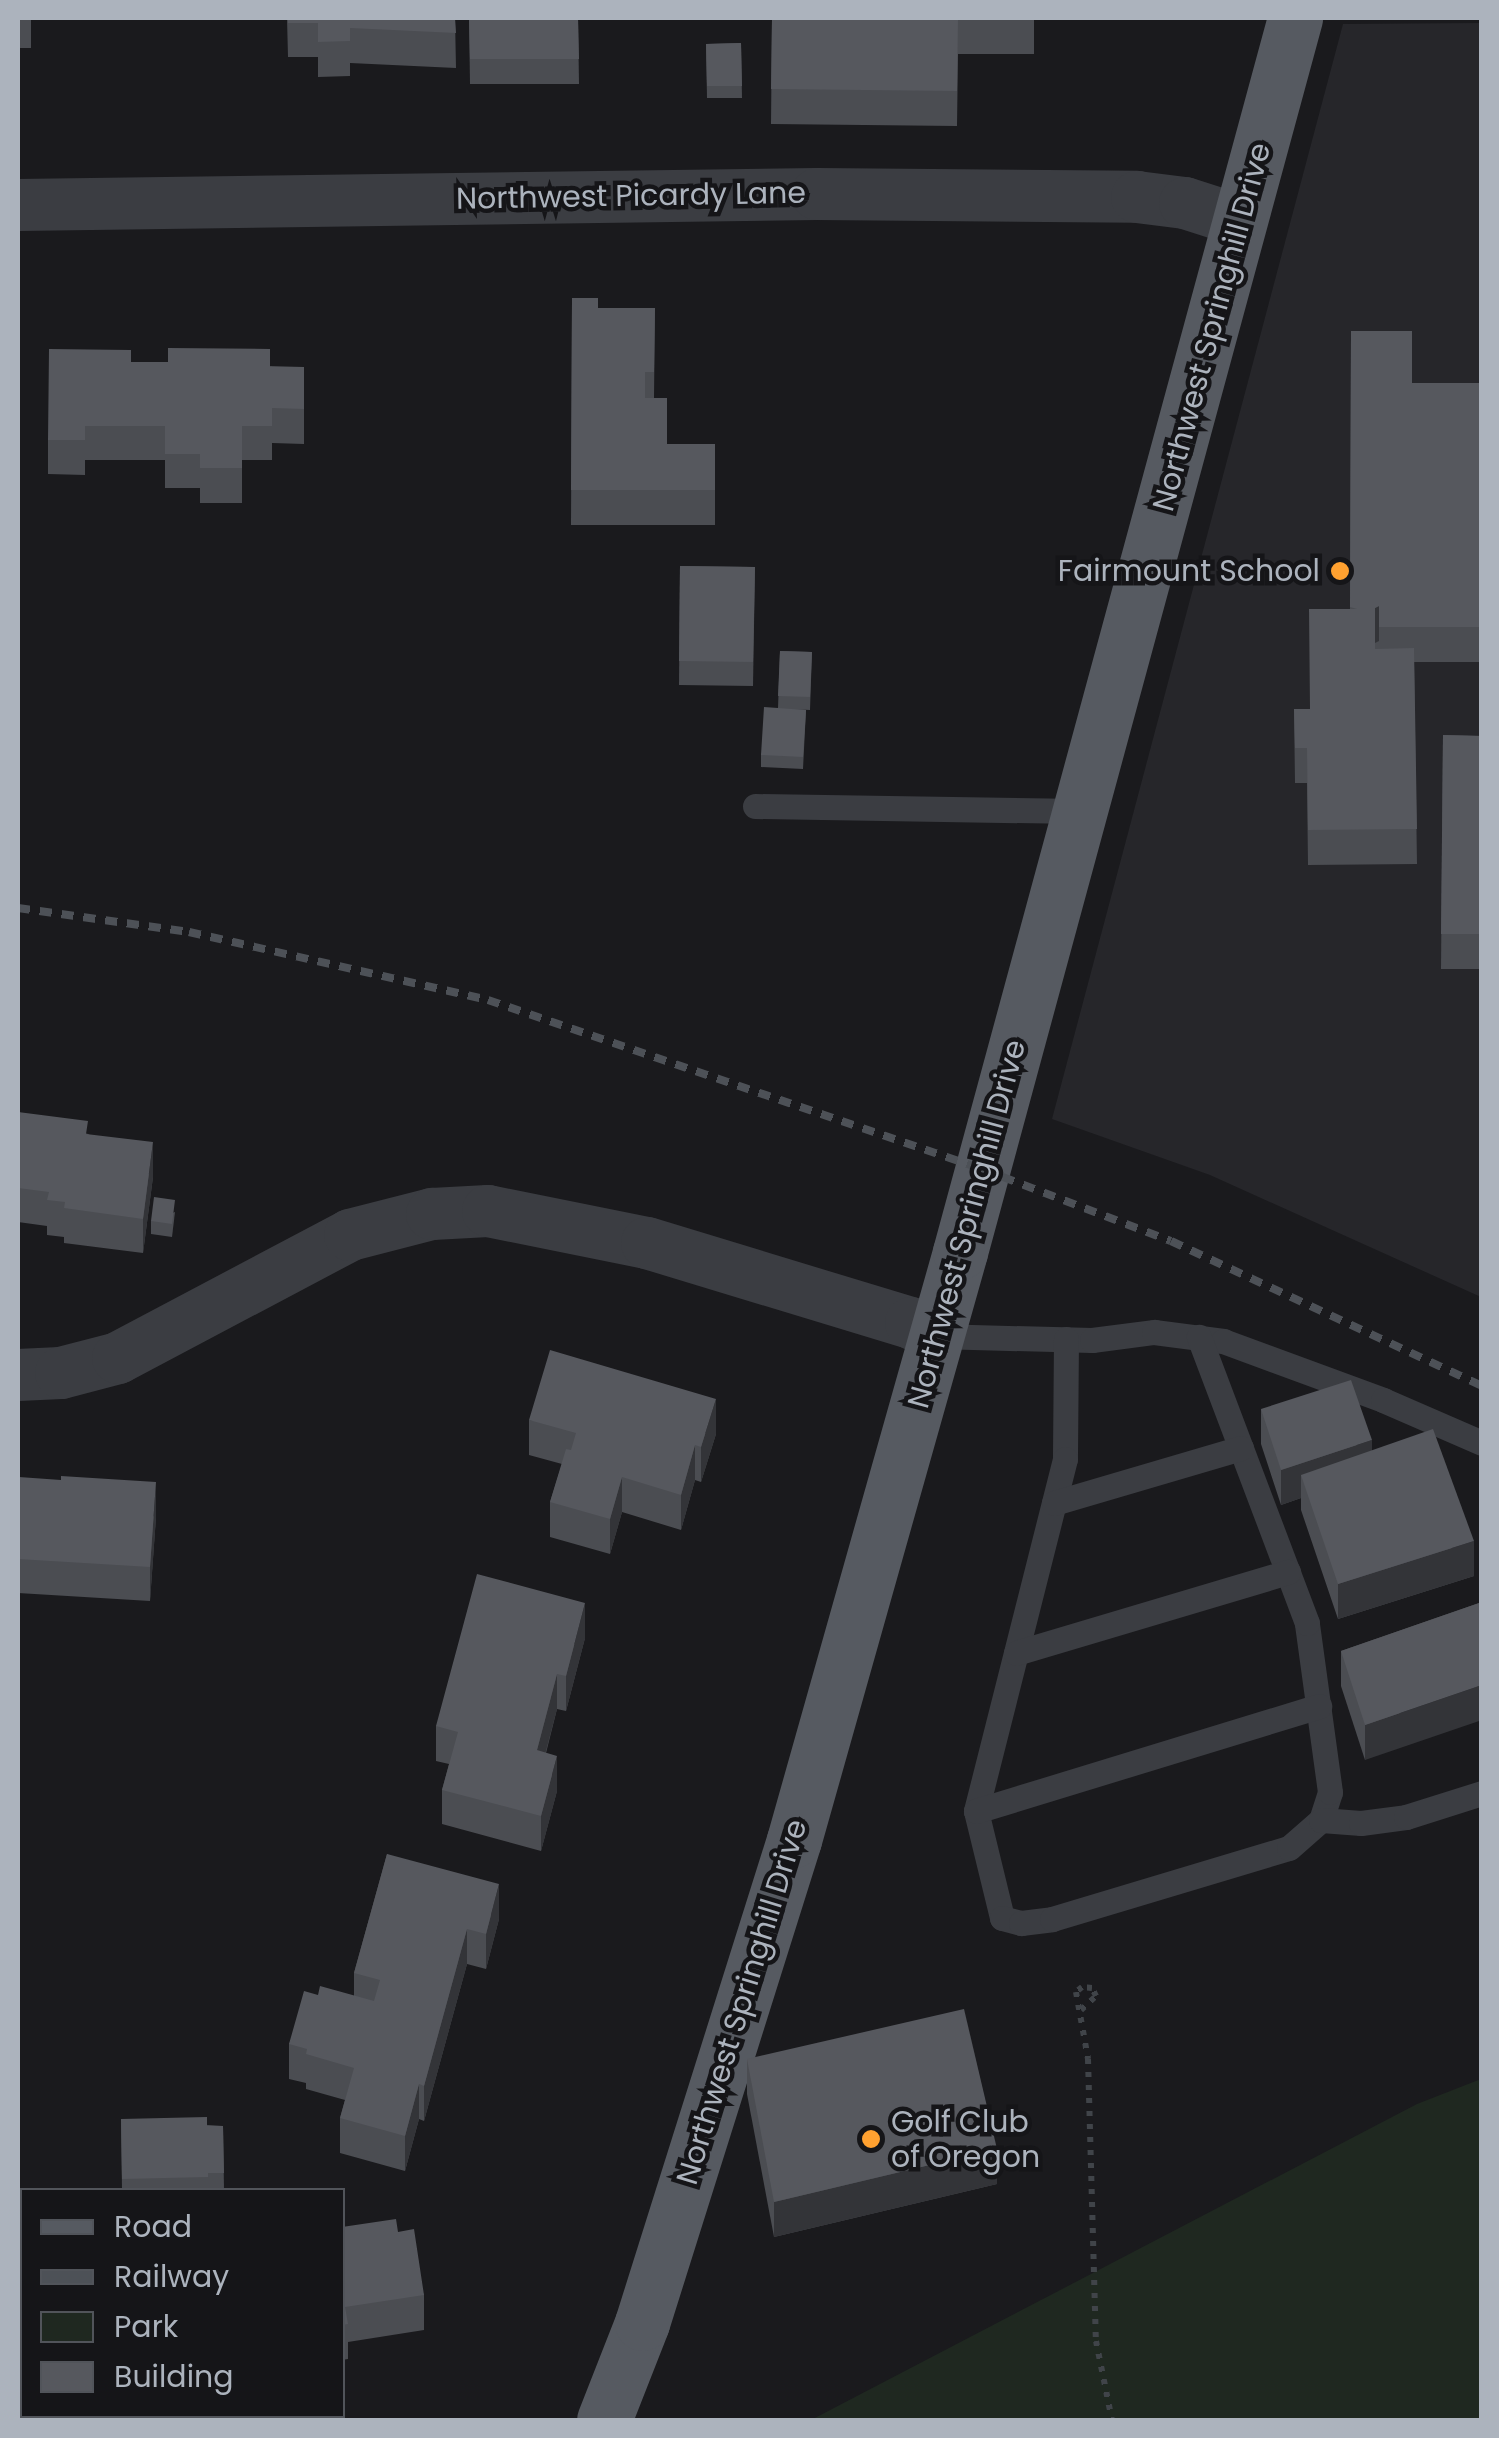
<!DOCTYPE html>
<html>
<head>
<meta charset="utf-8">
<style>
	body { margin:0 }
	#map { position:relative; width:1499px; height:2438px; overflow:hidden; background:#1a1a1d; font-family:Poppins,sans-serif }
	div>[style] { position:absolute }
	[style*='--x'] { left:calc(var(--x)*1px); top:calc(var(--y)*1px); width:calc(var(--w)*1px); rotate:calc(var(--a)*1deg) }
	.built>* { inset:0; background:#26262a }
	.green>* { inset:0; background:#1f2820 }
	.path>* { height:6px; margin-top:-3px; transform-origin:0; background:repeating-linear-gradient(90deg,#404449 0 5px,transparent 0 13px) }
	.lane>* { height:25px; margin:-12.5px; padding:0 12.5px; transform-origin:12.5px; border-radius:12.5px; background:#3b3d42 }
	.street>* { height:52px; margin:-26px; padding:0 26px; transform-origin:26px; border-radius:26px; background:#3b3d42 }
	.primary>* { height:55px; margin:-27.5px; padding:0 27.5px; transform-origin:27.5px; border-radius:27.5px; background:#565a61 }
	.rail>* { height:8px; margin-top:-4px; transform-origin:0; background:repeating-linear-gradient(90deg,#4d5157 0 12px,transparent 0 22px) }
	.wall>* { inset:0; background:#4b4d52 }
	.shaded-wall>* { inset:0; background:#333438 }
	.building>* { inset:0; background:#56585e }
	.dots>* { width:28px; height:28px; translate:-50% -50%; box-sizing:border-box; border:5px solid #151518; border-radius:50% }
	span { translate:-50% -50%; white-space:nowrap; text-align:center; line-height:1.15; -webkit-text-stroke:9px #151518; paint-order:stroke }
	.street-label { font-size:30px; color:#acb3bd }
	.poi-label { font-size:30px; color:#acb3bd }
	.right { translate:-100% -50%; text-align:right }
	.left { translate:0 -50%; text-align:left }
	.frame { position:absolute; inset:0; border:20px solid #acb3bd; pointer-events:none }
	.legend { position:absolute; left:20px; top:2188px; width:325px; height:230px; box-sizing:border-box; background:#151518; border:2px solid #51545a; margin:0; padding:12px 18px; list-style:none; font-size:30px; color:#acb3bd }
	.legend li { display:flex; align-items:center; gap:20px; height:50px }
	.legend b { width:50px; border:2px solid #51545a }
</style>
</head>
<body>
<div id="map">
	<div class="built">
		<i style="clip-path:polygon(1481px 23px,1481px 1297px,1210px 1175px,1052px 1119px,1343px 24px)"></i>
	</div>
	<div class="green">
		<i style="clip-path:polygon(1481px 2079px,1481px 2420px,811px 2420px,1417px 2104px)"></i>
	</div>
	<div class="path">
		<i style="--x:1081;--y:2010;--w:21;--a:-43"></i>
		<i style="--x:1096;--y:1996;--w:9;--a:-117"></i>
		<i style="--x:1092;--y:1988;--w:10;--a:-174"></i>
		<i style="--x:1082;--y:1987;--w:8;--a:140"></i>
		<i style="--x:1076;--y:1992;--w:68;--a:79.8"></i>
		<i style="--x:1088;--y:2059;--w:282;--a:88.4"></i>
		<i style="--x:1096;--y:2341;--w:81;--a:78.6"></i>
	</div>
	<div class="lane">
		<i style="--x:755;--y:806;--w:325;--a:0.9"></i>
		<i style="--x:936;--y:1336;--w:156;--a:1.5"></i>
		<i style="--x:1092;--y:1340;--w:63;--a:-7.4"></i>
		<i style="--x:1154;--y:1332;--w:70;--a:7.4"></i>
		<i style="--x:1223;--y:1341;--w:171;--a:20.2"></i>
		<i style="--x:1383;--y:1400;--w:108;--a:23.5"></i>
		<i style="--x:1066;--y:1339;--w:120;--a:90.5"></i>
		<i style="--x:1065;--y:1459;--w:363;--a:104.2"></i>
		<i style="--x:976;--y:1811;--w:110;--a:76.3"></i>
		<i style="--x:1002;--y:1918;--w:20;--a:15"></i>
		<i style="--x:1021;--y:1923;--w:31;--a:-7"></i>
		<i style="--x:1052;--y:1919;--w:247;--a:-16.7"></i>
		<i style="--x:1289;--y:1848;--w:43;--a:-41.2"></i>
		<i style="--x:1321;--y:1820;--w:29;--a:-72"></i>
		<i style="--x:1330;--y:1792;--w:171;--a:-97.8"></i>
		<i style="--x:1307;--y:1623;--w:306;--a:-110.7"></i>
		<i style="--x:1054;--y:1503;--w:195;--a:-16.4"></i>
		<i style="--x:1016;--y:1653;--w:284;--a:-16.6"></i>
		<i style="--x:976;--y:1811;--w:359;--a:-17"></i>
		<i style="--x:1321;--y:1820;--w:40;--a:4.3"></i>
		<i style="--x:1361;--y:1823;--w:45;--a:-7.6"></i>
		<i style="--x:1406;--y:1817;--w:80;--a:-17.5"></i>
	</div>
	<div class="street">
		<i style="--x:18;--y:205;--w:799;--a:-0.79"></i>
		<i style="--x:817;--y:194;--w:320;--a:0.5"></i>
		<i style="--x:1137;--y:197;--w:48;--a:7.1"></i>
		<i style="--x:1185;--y:203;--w:59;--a:17.8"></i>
		<i style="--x:18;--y:1375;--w:43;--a:-2.7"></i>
		<i style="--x:61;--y:1373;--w:59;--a:-14.7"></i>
		<i style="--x:118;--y:1358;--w:263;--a:-27.9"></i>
		<i style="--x:350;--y:1235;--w:85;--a:-14.4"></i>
		<i style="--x:432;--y:1214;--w:56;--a:-3.1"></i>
		<i style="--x:488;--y:1211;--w:162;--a:11.4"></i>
		<i style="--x:647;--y:1243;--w:276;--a:16.9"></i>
		<i style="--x:911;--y:1323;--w:28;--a:27"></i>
	</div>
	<div class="primary">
		<i style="--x:604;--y:2420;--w:104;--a:-68.6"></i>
		<i style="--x:642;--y:2323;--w:506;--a:-72.53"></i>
		<i style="--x:794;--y:1840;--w:611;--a:-74.23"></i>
		<i style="--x:960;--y:1252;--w:1279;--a:-74.81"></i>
	</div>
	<div class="rail">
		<i style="--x:18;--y:908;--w:173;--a:8"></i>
		<i style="--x:189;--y:932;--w:307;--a:12.8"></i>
		<i style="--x:488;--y:1000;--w:522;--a:18.89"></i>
		<i style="--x:982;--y:1169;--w:202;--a:20.9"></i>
		<i style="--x:1171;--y:1241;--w:343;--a:25"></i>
	</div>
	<div class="wall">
		<i style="clip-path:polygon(18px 18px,31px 18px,31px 48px,18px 48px)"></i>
		<i style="clip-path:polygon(287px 18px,455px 18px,456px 68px,350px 63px,350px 76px,318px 77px,318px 57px,288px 57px)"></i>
		<i style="clip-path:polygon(469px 18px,578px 18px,579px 84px,470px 84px)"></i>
		<i style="clip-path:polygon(772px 18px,1034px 18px,1034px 54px,958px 54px,957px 126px,771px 124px)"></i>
		<i style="clip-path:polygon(741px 43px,742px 98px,707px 98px,706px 44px)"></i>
		<i style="clip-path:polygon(572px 298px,598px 308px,655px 308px,654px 398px,667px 444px,715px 444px,715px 525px,571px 525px)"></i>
		<i style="clip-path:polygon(1351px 331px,1412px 383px,1482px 383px,1482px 662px,1414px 662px,1417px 864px,1308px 865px,1307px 783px,1295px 783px,1294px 709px,1310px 709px,1350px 609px)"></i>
		<i style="clip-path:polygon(131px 362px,304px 367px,304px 444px,272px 443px,272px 460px,242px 460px,242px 503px,200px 503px,200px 488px,165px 488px,165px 460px,85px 460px,85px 475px,48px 474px,48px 440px)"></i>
		<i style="clip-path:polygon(680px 566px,755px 567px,753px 686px,679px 685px)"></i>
		<i style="clip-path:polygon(780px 651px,812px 652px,810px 710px,790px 709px,806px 710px,803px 769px,761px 767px,761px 755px,778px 708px)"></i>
		<i style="clip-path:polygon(1443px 735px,1482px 736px,1482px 969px,1441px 969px)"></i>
		<i style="clip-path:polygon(18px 1112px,88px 1134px,153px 1177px,143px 1253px,64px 1243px,64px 1237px,47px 1235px,47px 1226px,18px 1222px)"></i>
		<i style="clip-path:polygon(175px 1212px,172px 1237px,151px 1234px,151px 1221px)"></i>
		<i style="clip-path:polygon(1261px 1409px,1372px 1451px,1474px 1576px,1338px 1619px,1301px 1510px,1301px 1498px,1281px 1505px,1261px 1444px)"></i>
		<i style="clip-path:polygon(529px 1420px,716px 1434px,701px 1482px,695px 1480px,681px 1530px,622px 1512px,610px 1554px,550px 1537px,550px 1502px,562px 1464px,529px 1455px)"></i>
		<i style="clip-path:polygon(18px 1483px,156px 1517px,150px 1601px,18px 1593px)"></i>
		<i style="clip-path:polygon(1482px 1602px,1365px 1760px,1341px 1686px,1341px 1651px)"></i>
		<i style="clip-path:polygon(585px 1638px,566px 1711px,557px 1709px,546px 1753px,557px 1791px,541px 1851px,442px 1824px,442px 1790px,449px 1764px,436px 1761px,436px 1726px)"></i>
		<i style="clip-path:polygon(387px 1854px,499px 1919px,486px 1969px,467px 1964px,424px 2121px,419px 2119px,405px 2171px,340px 2153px,340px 2118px,345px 2100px,306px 2089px,306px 2083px,289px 2079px,289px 2044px,318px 1995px,354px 1996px,354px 1973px)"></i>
		<i style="clip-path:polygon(747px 2059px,997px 2184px,774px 2237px,747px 2094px)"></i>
		<i style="clip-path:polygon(121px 2119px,223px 2126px,224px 2190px,122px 2190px)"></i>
		<i style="clip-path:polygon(342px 2227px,398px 2232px,424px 2295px,424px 2330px,348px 2342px,348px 2359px,342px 2360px)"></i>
	</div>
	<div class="shaded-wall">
		<i style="clip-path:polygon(1379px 606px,1379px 641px,1375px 643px,1375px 608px)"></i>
		<i style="clip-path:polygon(153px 1142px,153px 1177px,143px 1253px,143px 1219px)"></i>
		<i style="clip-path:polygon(716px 1399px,716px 1434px,701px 1482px,701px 1447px)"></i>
		<i style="clip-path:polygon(1372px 1440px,1372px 1475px,1301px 1475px,1301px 1498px,1281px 1505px,1281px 1470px)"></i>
		<i style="clip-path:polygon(695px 1445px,695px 1480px,681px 1530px,681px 1495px)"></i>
		<i style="clip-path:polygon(622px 1477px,622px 1512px,610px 1554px,610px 1519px)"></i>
		<i style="clip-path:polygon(156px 1482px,156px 1517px,150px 1601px,150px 1567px)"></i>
		<i style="clip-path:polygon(1474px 1541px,1474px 1576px,1338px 1619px,1338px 1584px)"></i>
		<i style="clip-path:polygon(585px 1603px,585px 1638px,566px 1711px,566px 1676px)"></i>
		<i style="clip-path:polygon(557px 1674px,557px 1709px,537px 1785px,537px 1750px)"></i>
		<i style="clip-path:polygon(1482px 1685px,1482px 1720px,1365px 1760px,1365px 1725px)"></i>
		<i style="clip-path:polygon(557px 1756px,557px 1791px,541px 1851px,541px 1816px)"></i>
		<i style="clip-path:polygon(499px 1884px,499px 1919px,486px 1969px,486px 1934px)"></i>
		<i style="clip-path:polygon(467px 1929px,467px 1964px,424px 2121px,424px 2086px)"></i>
		<i style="clip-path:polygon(419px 2084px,419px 2119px,405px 2171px,405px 2136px)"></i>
		<i style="clip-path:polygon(997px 2149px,997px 2184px,774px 2237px,774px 2202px)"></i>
	</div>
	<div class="building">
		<i style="clip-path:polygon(288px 18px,455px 18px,456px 33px,350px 28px,350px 41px,318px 42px,318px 23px,288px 23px)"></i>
		<i style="clip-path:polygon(469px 18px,578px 18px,579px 59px,470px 59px)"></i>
		<i style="clip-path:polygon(772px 18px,1034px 18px,1034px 19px,958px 19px,957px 91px,771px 89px)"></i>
		<i style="clip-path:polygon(741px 43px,742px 86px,707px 86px,706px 44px)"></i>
		<i style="clip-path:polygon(572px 298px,598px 298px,598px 308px,655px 308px,654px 372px,645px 372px,645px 398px,667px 398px,667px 444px,715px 444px,715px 490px,571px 490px)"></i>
		<i style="clip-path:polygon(1351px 331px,1412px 331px,1412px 383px,1482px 383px,1482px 627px,1379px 627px,1379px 606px,1375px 608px,1375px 649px,1414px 648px,1417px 829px,1308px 830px,1307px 748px,1295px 748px,1294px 709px,1310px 709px,1309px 609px,1357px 609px,1350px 607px)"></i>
		<i style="clip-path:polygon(168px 348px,270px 349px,270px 367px,304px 367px,304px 409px,272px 408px,272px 426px,242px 426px,242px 468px,200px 468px,200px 454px,165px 454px,165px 426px,85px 426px,85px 440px,48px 440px,49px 349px,131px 350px,131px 362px,168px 362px)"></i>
		<i style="clip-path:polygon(680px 566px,755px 567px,753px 662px,679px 661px)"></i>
		<i style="clip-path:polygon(780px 651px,812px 652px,810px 697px,778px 696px)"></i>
		<i style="clip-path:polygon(764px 707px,806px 710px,803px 757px,761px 755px)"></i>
		<i style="clip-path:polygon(1443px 735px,1482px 736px,1482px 934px,1441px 934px)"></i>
		<i style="clip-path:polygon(18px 1112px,88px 1121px,86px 1134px,153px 1142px,143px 1219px,64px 1208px,65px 1202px,47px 1200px,49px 1192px,18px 1188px)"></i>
		<i style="clip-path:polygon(154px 1197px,175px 1200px,172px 1224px,151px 1221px)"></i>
		<i style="clip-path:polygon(550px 1350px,716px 1399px,701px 1447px,695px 1445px,681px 1495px,622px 1477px,610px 1519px,550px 1502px,566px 1449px,571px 1450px,576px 1433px,529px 1420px)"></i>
		<i style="clip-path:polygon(1351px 1380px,1372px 1440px,1281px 1470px,1261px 1409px)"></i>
		<i style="clip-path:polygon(1433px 1429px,1474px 1541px,1338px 1584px,1301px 1475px)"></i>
		<i style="clip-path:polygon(61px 1476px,156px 1482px,150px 1567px,18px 1559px,18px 1483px,19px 1484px,19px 1477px,61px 1480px)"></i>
		<i style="clip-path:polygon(477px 1574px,585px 1603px,566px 1676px,557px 1674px,537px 1750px,557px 1756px,541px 1816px,442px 1790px,458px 1732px,436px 1726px)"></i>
		<i style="clip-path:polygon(1482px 1602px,1482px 1685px,1365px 1725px,1341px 1651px)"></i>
		<i style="clip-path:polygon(387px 1854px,499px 1884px,486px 1934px,467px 1929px,424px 2086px,419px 2084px,405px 2136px,340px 2118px,354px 2068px,306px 2054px,307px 2049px,289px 2044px,304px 1991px,318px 1995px,320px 1986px,374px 2001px,380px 1980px,354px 1973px)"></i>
		<i style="clip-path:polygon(964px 2009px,997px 2149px,774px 2202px,747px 2059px)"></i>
		<i style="clip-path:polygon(207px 2117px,207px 2126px,223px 2126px,224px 2173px,208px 2173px,208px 2177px,122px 2179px,121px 2119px)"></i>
		<i style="clip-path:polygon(396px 2219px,398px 2232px,414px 2229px,424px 2295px,345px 2307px,348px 2324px,342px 2325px,342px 2227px)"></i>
	</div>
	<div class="dots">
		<i style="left:1340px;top:571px;background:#ffa130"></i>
		<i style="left:871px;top:2139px;background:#ffa130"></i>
	</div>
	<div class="street-label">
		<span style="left:631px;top:196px;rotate:-1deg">Northwest Picardy Lane</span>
		<span style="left:1212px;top:327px;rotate:-75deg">Northwest Springhill Drive</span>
		<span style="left:967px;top:1224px;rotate:-75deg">Northwest Springhill Drive</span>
		<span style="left:742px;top:2002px;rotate:-73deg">Northwest Springhill Drive</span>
	</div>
	<div class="poi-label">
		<span class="right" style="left:1320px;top:571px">Fairmount School</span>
		<span class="left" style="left:891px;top:2139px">Golf Club<br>of Oregon</span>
	</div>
	<div class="frame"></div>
	<ul class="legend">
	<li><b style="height:12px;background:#565a61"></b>Road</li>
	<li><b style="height:12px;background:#4d5157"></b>Railway</li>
	<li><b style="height:28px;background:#1f2820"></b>Park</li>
	<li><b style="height:28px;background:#56585e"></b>Building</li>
	</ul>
</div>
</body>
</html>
